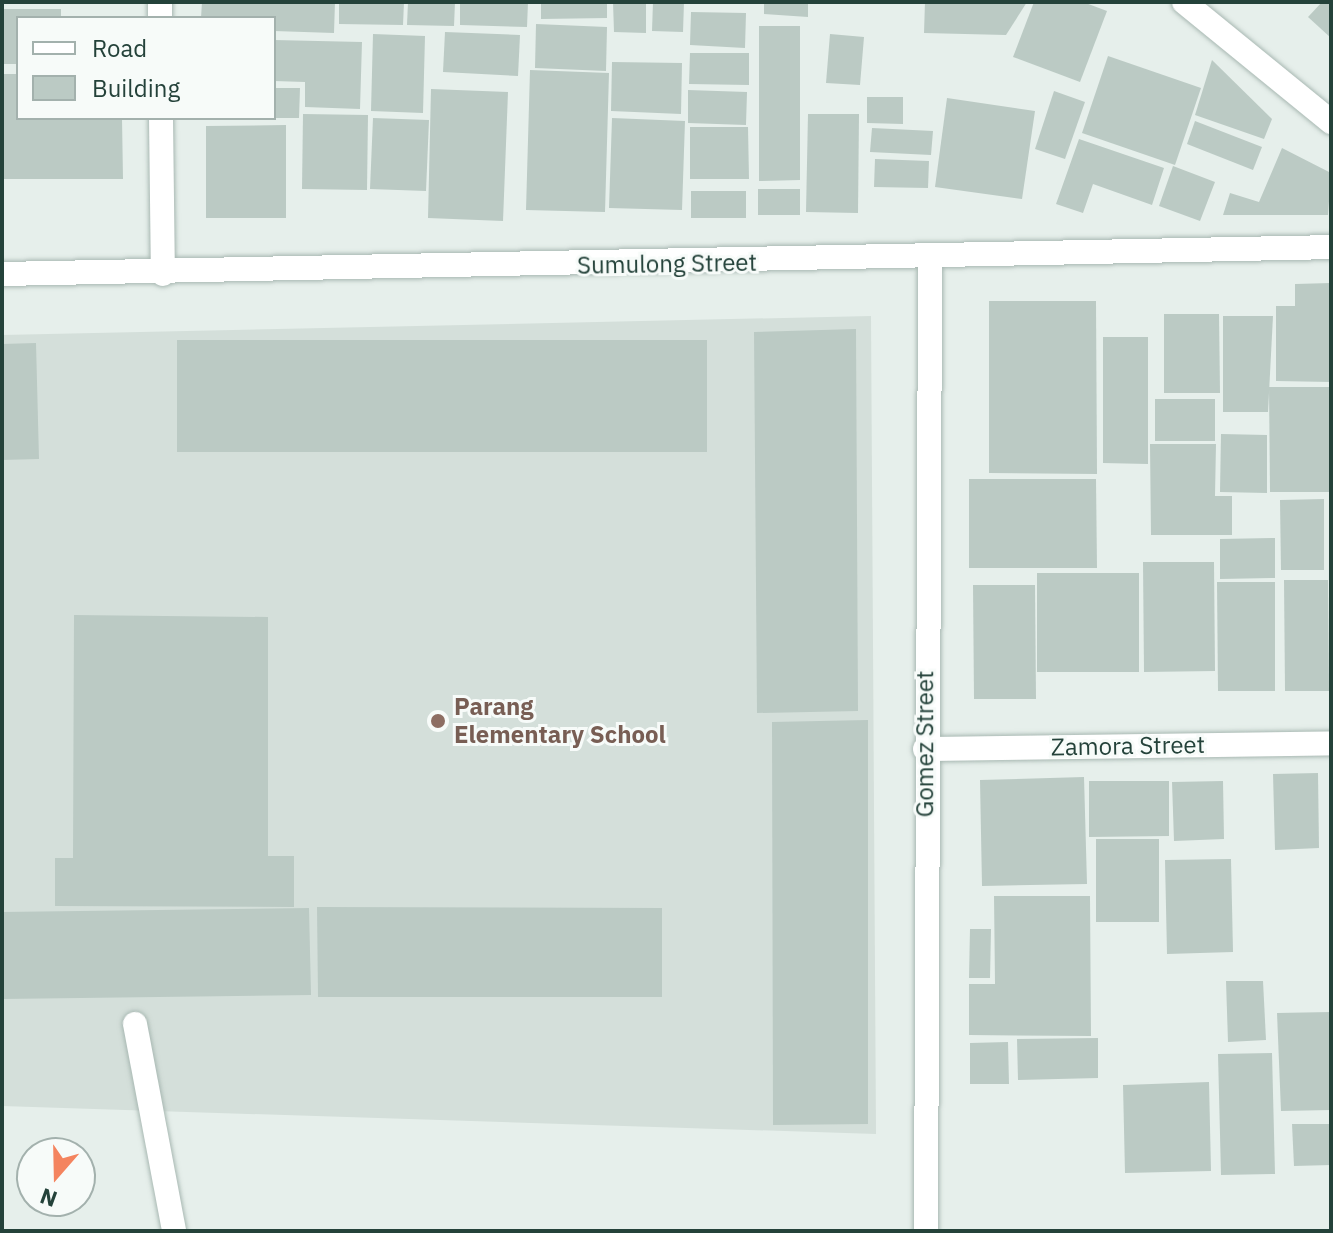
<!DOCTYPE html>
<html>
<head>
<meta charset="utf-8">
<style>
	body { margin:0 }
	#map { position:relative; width:1333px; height:1233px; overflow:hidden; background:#e6efeb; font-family:"IBM Plex Sans",sans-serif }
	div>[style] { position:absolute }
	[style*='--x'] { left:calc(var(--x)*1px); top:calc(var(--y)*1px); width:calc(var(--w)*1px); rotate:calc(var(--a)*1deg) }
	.built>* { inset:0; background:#d4dfda }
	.building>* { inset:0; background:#bbcac4 }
	.roads { filter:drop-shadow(0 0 2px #a8b8b2) drop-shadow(0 0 2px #a8b8b2) }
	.service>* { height:24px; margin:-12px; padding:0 12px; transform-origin:12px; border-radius:12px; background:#fff }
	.minor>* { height:24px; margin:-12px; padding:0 12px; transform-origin:12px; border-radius:12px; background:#fff }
	.dots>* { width:22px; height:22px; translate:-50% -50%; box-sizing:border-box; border:4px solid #f7fbf9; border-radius:50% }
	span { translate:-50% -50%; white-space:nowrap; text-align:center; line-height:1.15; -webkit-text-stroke:6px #f7fbf9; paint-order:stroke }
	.street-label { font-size:24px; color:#24423a }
	.education-label { font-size:24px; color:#785e54; font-weight:700 }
	.left { translate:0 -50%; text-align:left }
	.frame { position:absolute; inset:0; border:4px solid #24423a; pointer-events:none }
	.legend { position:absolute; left:16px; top:16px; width:260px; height:104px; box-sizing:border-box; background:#f7fbf9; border:2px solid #a3b1ad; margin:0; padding:10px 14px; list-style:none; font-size:24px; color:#24423a }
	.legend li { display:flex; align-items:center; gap:16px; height:40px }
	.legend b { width:40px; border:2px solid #a3b1ad }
	.north { position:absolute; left:16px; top:1137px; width:80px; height:80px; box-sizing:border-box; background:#f7fbf9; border:2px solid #a3b1ad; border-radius:50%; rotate:200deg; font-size:22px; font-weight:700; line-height:32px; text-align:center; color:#24423a }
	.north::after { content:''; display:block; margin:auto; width:28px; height:36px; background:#f4845f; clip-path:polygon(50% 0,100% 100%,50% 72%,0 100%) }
</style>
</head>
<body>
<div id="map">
	<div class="built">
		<i style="clip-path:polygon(871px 316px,876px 1134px,2px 1106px,2px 335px)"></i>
	</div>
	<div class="building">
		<i style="clip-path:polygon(202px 2px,335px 2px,334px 33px,274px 31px,274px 18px,201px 18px)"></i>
		<i style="clip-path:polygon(339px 2px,404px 2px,403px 25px,339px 24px)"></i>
		<i style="clip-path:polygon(408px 2px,455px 2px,454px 26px,407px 25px)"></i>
		<i style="clip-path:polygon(460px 2px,528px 2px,527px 27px,460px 25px)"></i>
		<i style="clip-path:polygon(541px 2px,607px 2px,607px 18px,541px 19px)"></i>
		<i style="clip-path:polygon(613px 2px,646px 2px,646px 33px,614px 32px)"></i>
		<i style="clip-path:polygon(653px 2px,684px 2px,683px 32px,652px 31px)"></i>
		<i style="clip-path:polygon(764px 2px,808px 2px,808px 17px,764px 14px)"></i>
		<i style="clip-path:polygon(925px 2px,1027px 2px,1006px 35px,924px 33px)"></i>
		<i style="clip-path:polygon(1034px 2px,1083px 2px,1107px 11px,1080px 82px,1013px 57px)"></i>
		<i style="clip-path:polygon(1322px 2px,1331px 2px,1331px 38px,1308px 17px)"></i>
		<i style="clip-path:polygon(2px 9px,61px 9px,61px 18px,18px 18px,18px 64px,2px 64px)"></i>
		<i style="clip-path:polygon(691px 12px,746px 13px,745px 48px,690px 45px)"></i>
		<i style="clip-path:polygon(536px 24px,607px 27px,606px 71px,535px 68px)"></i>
		<i style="clip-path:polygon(759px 26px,800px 26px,800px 180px,759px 181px)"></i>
		<i style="clip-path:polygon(445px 32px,520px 35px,518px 76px,443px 72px)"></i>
		<i style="clip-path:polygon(373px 34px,425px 36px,423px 113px,371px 111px)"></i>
		<i style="clip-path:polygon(830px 34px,864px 37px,860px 85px,826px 83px)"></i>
		<i style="clip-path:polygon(274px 40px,362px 42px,360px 109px,305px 107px,305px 82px,274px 81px)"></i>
		<i style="clip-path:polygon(690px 53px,749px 53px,749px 85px,689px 84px)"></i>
		<i style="clip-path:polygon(1108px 56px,1201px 88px,1175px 165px,1082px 133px)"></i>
		<i style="clip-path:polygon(1212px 60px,1272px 119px,1264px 139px,1195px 115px)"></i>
		<i style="clip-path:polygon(612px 62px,682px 63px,681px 114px,611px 111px)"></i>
		<i style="clip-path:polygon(530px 70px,609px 73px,605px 212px,526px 210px)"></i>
		<i style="clip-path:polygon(2px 74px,18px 74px,18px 118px,122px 118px,123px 179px,2px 179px)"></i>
		<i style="clip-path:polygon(274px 88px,300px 88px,299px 118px,274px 118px)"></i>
		<i style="clip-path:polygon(431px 89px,508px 92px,503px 221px,428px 218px)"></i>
		<i style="clip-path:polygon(688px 90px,747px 92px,746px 125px,688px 123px)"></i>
		<i style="clip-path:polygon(1054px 91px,1085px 102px,1065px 159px,1035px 149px)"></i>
		<i style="clip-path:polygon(867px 97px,903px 97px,903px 124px,867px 123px)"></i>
		<i style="clip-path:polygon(947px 98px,1035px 111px,1022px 199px,935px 187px)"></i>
		<i style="clip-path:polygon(303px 114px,368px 115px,367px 190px,302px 189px)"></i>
		<i style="clip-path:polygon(808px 114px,859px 114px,858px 213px,806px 212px)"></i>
		<i style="clip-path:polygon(373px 118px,429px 120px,426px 191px,370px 189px)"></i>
		<i style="clip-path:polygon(612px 118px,685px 121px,682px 210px,609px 208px)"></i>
		<i style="clip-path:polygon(1195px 121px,1262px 147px,1253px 170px,1187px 144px)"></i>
		<i style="clip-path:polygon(286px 125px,286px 218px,206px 218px,206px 126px)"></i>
		<i style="clip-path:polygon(690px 127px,748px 127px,749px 179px,690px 179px)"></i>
		<i style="clip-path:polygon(872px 128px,933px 131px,931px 155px,870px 152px)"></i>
		<i style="clip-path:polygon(1079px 139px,1164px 168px,1152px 205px,1093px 184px,1083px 213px,1056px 204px)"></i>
		<i style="clip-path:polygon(1282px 148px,1331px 173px,1328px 215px,1223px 215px,1230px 193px,1259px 202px)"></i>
		<i style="clip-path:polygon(875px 159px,929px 161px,928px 188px,874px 187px)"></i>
		<i style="clip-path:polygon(1173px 166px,1215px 182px,1200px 221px,1159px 206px)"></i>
		<i style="clip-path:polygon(758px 189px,800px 189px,800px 215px,758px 215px)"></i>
		<i style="clip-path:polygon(691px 191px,746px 191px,746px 218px,691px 218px)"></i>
		<i style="clip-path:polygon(1331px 283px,1331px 382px,1276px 381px,1276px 306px,1295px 306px,1295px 284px)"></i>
		<i style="clip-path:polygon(989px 301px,1096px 301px,1097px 474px,989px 473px)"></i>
		<i style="clip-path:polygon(1164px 314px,1219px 314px,1220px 393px,1164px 393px)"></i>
		<i style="clip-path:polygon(1223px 316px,1273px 316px,1268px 412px,1223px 412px)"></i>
		<i style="clip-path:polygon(856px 329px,858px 711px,757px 713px,754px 332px)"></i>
		<i style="clip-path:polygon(1103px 337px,1148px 337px,1148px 464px,1103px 463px)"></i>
		<i style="clip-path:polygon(177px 340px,707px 340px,707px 452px,177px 452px)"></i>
		<i style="clip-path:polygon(36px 343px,39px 459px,2px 460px,2px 344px)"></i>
		<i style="clip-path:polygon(1269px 387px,1331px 387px,1331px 492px,1270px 492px)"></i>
		<i style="clip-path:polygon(1155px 399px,1215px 399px,1215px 441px,1155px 441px)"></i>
		<i style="clip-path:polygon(1221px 434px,1267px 435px,1267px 493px,1220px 492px)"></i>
		<i style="clip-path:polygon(1150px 444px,1216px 444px,1215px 496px,1232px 496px,1232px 535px,1151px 535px)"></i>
		<i style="clip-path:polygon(969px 479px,1096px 479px,1097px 568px,969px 568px)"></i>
		<i style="clip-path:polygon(1324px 499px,1324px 570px,1281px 570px,1280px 500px)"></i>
		<i style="clip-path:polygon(1275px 538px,1275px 578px,1220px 579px,1220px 539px)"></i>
		<i style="clip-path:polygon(1143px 562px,1214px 562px,1215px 671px,1144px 672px)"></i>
		<i style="clip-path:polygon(1037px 573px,1139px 573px,1139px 672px,1037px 672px)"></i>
		<i style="clip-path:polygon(1284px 580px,1328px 580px,1329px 691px,1285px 691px)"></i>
		<i style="clip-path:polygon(1217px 582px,1275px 582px,1275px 691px,1218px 691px)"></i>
		<i style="clip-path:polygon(973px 585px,1035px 585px,1036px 699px,974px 699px)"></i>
		<i style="clip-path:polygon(74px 615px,268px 617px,268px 856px,294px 856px,294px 907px,55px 906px,55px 858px,73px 858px)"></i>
		<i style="clip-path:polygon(868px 720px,868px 1124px,773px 1125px,772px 722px)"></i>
		<i style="clip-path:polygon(1318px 773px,1319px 848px,1275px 850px,1273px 774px)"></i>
		<i style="clip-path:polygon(1084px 777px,1087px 884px,982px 886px,980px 780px)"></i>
		<i style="clip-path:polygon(1089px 781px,1169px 781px,1169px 836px,1089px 837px)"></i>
		<i style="clip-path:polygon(1223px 781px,1224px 839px,1174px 841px,1172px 782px)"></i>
		<i style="clip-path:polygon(1096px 839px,1159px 839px,1159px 922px,1096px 922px)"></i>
		<i style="clip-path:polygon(1231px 859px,1233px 952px,1167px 954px,1165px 860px)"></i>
		<i style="clip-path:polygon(994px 896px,1090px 896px,1091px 1036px,969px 1035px,969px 984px,995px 984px)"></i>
		<i style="clip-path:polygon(317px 907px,662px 908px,662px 997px,318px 997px)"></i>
		<i style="clip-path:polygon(309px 908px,311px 995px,2px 999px,2px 912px)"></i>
		<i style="clip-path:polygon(970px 929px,991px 929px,990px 978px,969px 978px)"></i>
		<i style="clip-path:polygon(1226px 981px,1263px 981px,1266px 1040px,1228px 1042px)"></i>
		<i style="clip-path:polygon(1331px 1012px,1331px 1110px,1281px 1111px,1277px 1013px)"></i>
		<i style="clip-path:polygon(1098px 1038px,1098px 1078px,1018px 1080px,1017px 1039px)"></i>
		<i style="clip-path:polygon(1008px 1042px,1009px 1084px,970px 1084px,970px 1043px)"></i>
		<i style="clip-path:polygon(1272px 1053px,1275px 1174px,1221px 1175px,1218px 1054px)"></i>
		<i style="clip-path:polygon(1209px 1082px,1211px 1171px,1125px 1173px,1123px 1085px)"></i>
		<i style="clip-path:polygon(1292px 1124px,1331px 1124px,1331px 1165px,1294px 1166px)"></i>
	</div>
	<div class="roads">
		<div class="service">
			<i style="--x:135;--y:1024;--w:211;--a:79.3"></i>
		</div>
		<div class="minor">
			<i style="--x:160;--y:2;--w:16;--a:90"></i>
			<i style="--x:1184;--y:2;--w:190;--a:39.2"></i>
			<i style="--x:161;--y:118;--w:156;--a:89.3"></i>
			<i style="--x:2;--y:274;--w:1329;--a:-1.16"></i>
			<i style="--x:925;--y:749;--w:406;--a:-0.8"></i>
			<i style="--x:926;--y:1231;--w:974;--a:-89.76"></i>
		</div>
	</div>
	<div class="dots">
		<i style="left:438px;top:721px;background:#8d6e63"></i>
	</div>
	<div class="street-label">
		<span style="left:667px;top:264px;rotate:-1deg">Sumulong Street</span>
		<span style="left:925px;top:744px;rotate:-90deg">Gomez Street</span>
		<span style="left:1128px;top:746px;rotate:-1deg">Zamora Street</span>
	</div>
	<div class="education-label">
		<span class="left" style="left:454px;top:721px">Parang<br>Elementary School</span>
	</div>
	<div class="frame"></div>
	<ul class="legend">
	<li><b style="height:10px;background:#fff"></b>Road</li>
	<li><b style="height:22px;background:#bbcac4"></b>Building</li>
	</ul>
	<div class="north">N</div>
</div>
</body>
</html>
